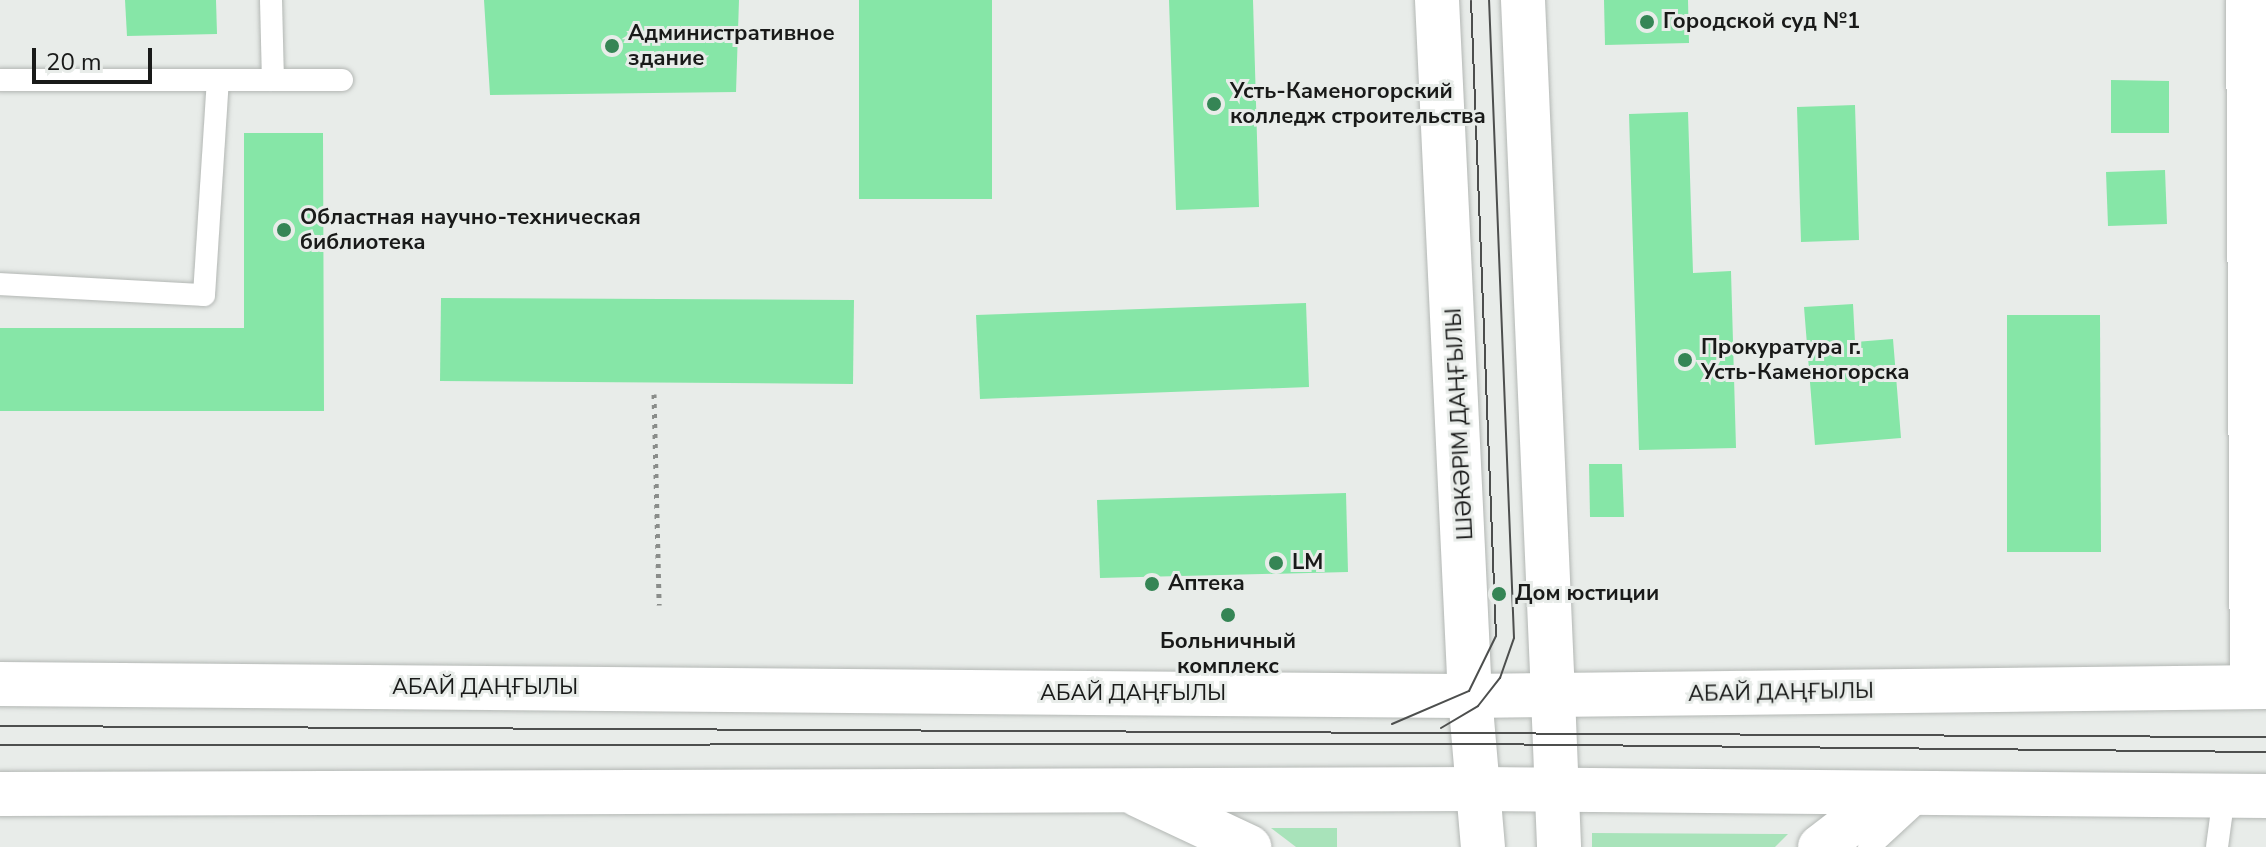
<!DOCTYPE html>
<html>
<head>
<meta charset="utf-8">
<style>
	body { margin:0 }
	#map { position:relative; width:2266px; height:847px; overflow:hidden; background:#e8ece9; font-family:"Nunito Sans",sans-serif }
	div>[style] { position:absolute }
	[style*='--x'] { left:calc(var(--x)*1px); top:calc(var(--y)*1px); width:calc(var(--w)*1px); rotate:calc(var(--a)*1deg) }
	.green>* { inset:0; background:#a8e3ba }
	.building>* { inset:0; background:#86e6a7 }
	.path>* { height:5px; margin-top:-2.5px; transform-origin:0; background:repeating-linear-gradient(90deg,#8a8d8a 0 4px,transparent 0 10px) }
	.roads { filter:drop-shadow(0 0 2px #b3b7b4) drop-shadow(0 0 2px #b3b7b4) }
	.service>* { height:22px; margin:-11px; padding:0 11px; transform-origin:11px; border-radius:11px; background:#fff }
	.minor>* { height:44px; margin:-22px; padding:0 22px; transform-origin:22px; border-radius:22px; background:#fff }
	.secondary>* { height:44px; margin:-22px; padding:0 22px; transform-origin:22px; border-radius:22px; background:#fff }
	.primary>* { height:44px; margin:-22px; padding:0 22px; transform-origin:22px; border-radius:22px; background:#fff }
	.tram>* { height:2px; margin:-1px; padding:0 1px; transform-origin:1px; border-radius:1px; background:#4d4f4e }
	.dots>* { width:22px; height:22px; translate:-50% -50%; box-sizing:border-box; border:4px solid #e8ece9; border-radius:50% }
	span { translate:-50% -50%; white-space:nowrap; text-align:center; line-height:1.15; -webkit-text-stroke:6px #e8ece9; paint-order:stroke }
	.poi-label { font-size:22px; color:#191a19; font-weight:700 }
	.left { translate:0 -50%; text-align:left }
	.street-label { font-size:22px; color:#191a19 }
	.scale { position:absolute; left:32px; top:48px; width:120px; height:36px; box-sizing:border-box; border:4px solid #191a19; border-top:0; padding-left:10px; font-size:24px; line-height:28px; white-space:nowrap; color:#191a19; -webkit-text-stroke:6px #e8ece9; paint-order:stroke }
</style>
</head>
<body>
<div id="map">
	<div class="green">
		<i style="clip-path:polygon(1271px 828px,1337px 828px,1337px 847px,1296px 847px)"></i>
		<i style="clip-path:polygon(1592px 833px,1788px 834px,1775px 847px,1592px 847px)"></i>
	</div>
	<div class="building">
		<i style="clip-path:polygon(125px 0,216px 0,217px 34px,127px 36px)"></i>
		<i style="clip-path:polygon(484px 0,739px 0,736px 92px,490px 95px)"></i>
		<i style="clip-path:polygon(859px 0,992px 0,992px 199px,859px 199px)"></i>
		<i style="clip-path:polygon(1169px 0,1253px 0,1259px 207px,1176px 210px)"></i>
		<i style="clip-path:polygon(1604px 0,1688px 0,1689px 43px,1605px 45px)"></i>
		<i style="clip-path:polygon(2111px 80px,2169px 81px,2169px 133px,2111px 133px)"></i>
		<i style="clip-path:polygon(1855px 105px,1859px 240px,1801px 242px,1797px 107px)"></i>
		<i style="clip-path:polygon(1688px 112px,1693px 273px,1731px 271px,1736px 448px,1639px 450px,1629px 114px)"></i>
		<i style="clip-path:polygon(244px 133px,323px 133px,324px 411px,0 411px,0 328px,244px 328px)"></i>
		<i style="clip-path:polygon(2165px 170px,2167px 224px,2108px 226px,2106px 172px)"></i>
		<i style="clip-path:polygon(441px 298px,854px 300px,853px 384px,440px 381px)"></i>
		<i style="clip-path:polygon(1306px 303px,1309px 387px,980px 399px,976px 315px)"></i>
		<i style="clip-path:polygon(1853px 304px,1855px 342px,1893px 339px,1901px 438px,1815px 445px,1804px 307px)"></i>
		<i style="clip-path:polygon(2007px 315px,2100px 315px,2101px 552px,2007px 552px)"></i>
		<i style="clip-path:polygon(1589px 464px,1622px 464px,1624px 517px,1590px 517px)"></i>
		<i style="clip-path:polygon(1346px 493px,1348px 572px,1100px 578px,1097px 500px)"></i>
	</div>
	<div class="path">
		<i style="--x:654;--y:394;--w:211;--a:88.6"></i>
	</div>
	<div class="roads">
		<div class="service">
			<i style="--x:271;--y:0;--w:80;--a:88.6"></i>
			<i style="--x:0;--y:80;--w:342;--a:0"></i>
			<i style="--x:0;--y:284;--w:204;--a:3.1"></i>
			<i style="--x:204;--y:295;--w:215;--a:-86.3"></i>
			<i style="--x:1869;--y:847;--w:75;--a:-42.8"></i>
			<i style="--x:2217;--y:847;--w:52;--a:-82.3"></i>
		</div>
		<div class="minor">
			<i style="--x:2248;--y:0;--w:687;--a:89.67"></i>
		</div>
		<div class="secondary">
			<i style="--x:1437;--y:0;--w:697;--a:87.29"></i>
			<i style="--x:1523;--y:0;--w:697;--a:87.53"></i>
		</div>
		<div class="primary">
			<i style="--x:0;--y:684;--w:1462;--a:0.47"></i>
			<i style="--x:1462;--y:696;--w:804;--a:-0.64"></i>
			<i style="--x:1470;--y:696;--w:152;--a:85.1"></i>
			<i style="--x:1553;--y:696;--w:151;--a:87.7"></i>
			<i style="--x:0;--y:794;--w:1478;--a:-0.19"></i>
			<i style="--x:1478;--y:789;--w:788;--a:0.51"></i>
			<i style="--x:1138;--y:795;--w:123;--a:25.1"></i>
			<i style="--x:1820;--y:847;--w:87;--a:-37.5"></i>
		</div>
	</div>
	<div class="tram">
		<i style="--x:1392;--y:724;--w:84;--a:-23.2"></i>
		<i style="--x:1469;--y:691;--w:61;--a:-63.9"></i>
		<i style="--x:1496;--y:636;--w:636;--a:-92.25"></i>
		<i style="--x:0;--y:726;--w:2266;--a:0.28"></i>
		<i style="--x:1441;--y:728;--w:43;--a:-30.7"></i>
		<i style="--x:1478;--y:706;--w:36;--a:-52"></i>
		<i style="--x:1500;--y:678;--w:42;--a:-70.7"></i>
		<i style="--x:1514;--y:638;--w:638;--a:-92.24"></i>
		<i style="--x:0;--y:745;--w:1474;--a:-0.04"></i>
		<i style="--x:1474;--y:744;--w:792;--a:0.58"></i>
	</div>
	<div class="dots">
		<i style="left:1647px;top:22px;background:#358555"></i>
		<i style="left:612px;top:46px;background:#358555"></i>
		<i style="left:1214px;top:104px;background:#358555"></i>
		<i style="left:284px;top:230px;background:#358555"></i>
		<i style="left:1685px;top:360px;background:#358555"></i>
		<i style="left:1276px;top:563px;background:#358555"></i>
		<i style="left:1152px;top:584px;background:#358555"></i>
		<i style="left:1499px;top:594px;background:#358555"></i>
		<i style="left:1228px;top:615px;background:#358555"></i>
	</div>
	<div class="poi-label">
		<span class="left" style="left:1663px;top:22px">Городской суд №1</span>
		<span class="left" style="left:628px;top:46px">Административное<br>здание</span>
		<span class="left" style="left:1230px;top:104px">Усть-Каменогорский<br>колледж строительства</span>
		<span class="left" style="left:300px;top:230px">Областная научно-техническая<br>библиотека</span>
		<span class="left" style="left:1701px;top:360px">Прокуратура г.<br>Усть-Каменогорска</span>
		<span class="left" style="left:1292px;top:563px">LM</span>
		<span class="left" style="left:1168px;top:584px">Аптека</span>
		<span class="left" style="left:1515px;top:594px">Дом юстиции</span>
		<span style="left:1228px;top:654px">Больничный<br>комплекс</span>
	</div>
	<div class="street-label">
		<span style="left:1460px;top:424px;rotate:-93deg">ШӘКӘРІМ ДАҢҒЫЛЫ</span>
		<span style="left:485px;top:688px">АБАЙ ДАҢҒЫЛЫ</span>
		<span style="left:1781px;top:693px;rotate:-1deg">АБАЙ ДАҢҒЫЛЫ</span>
		<span style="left:1133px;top:694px">АБАЙ ДАҢҒЫЛЫ</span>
	</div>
	<div class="scale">20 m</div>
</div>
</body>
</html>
